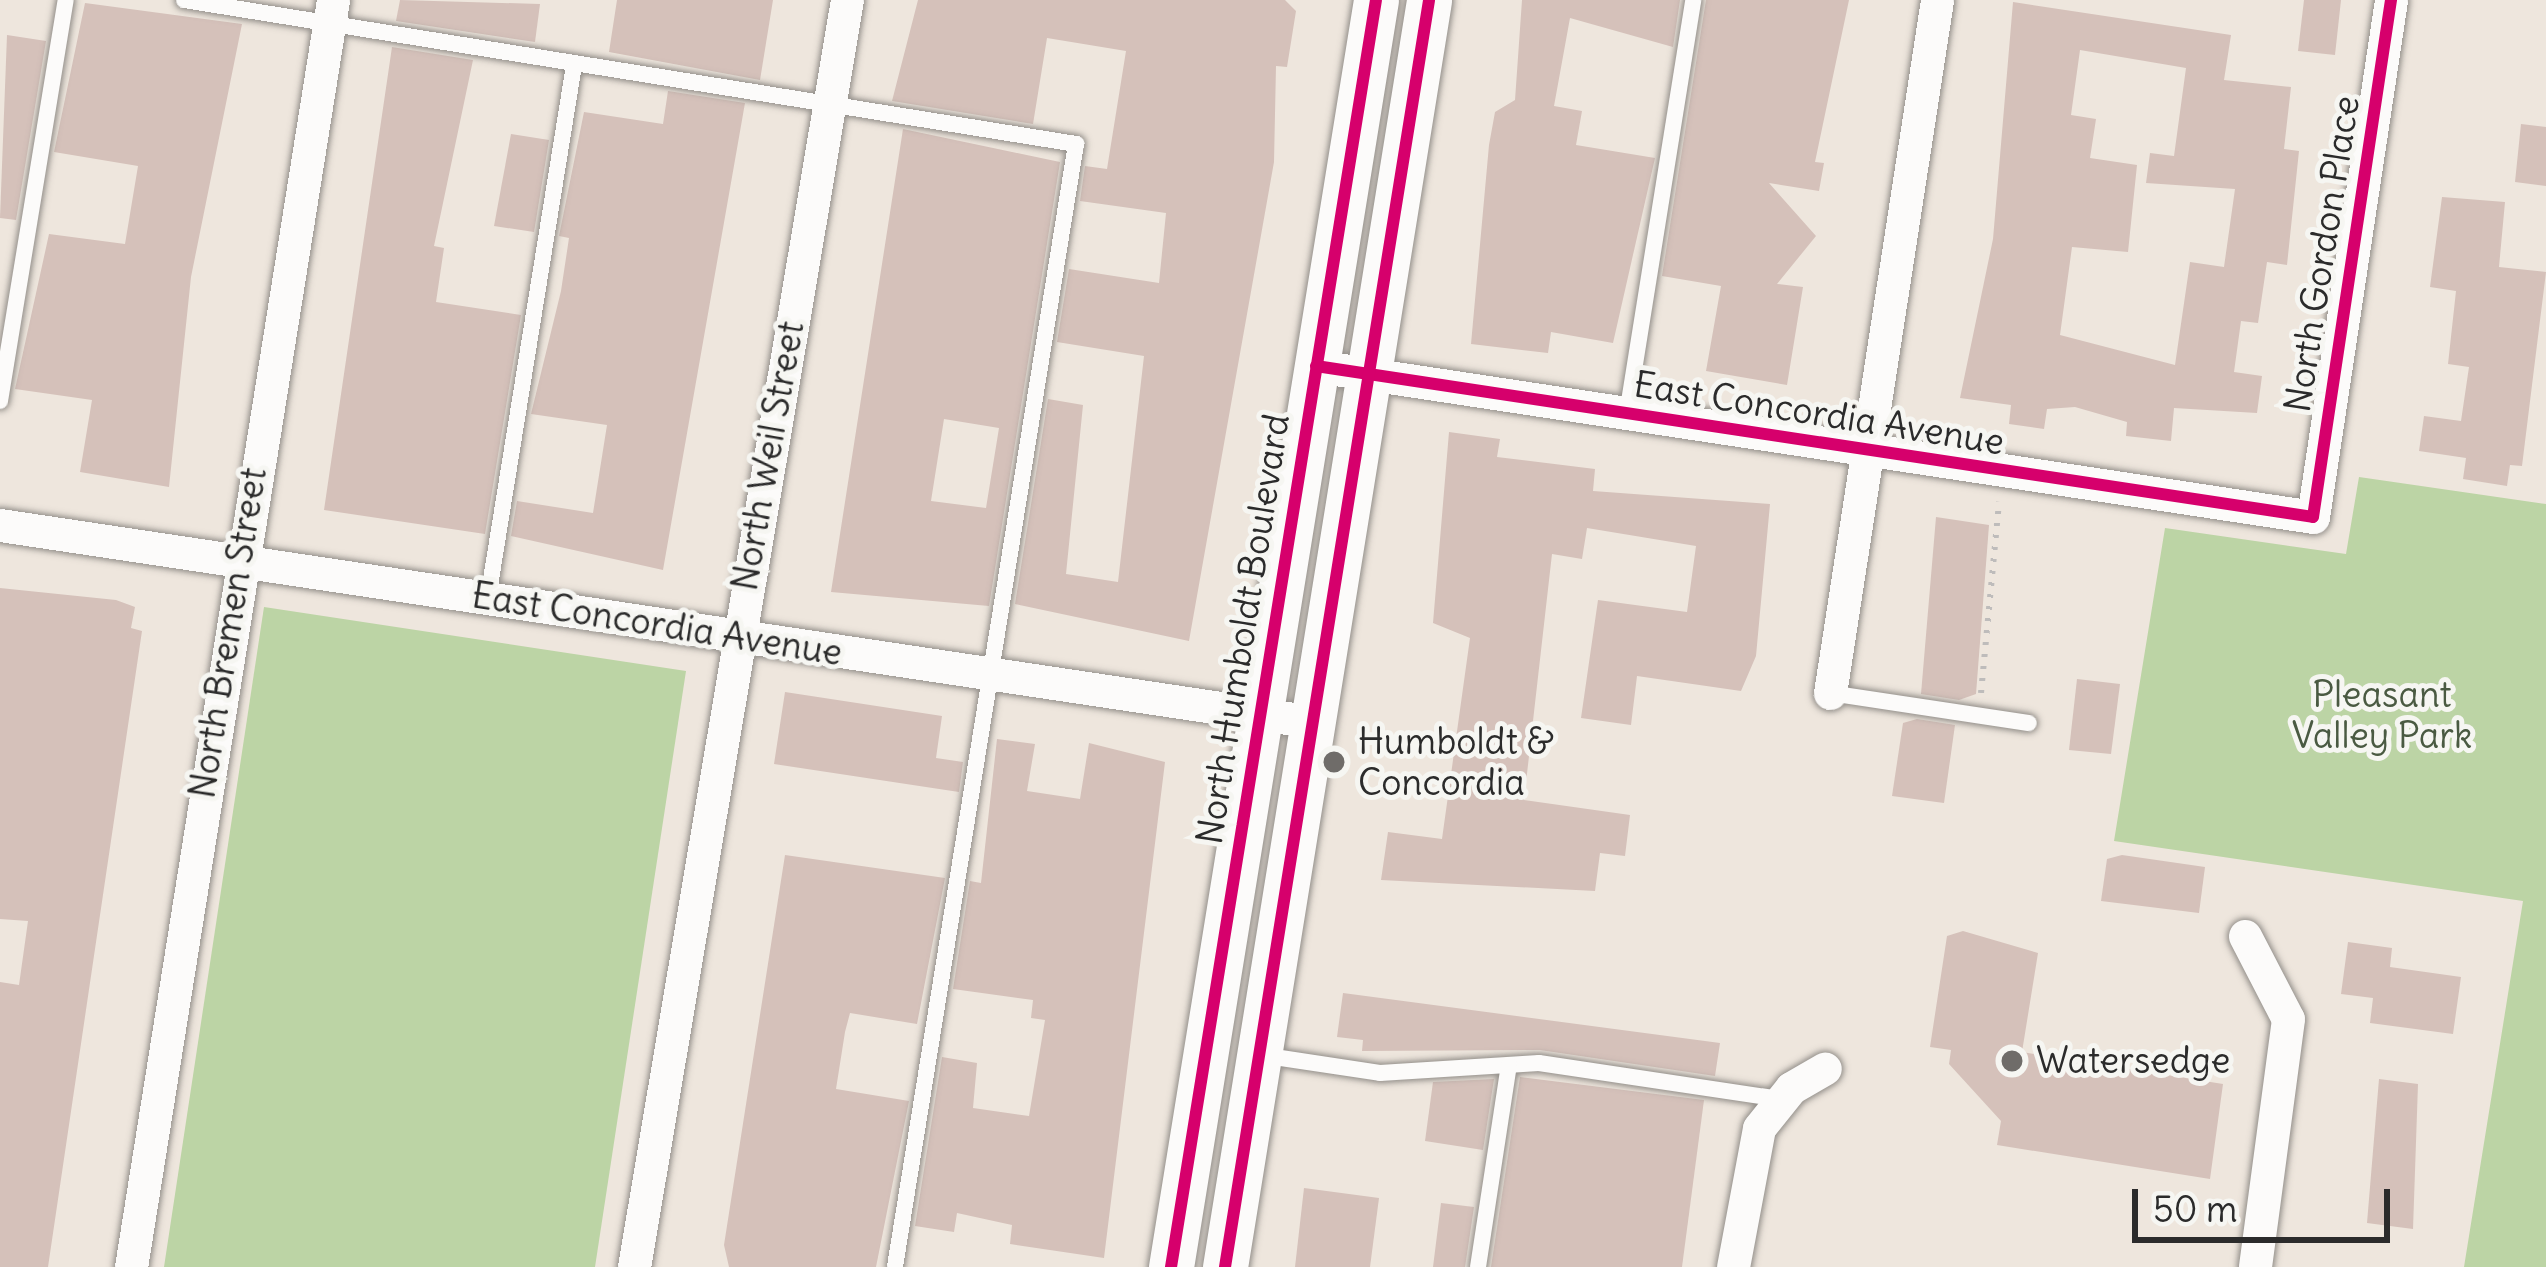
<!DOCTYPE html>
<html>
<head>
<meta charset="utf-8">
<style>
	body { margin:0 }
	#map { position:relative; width:2546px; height:1267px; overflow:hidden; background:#eee6dd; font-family:Delius,sans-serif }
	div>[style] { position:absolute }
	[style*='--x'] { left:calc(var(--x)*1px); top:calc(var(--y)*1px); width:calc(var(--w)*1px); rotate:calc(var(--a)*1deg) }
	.green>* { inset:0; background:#bcd4a5 }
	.building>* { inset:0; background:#d5c1ba }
	.path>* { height:6px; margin-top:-3px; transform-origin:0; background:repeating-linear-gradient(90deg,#bebcbb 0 3px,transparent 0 12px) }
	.roads { filter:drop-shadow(0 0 3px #938f8a) drop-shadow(0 0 3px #938f8a) }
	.lane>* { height:16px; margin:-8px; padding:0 8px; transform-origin:8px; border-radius:8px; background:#fcfbfa }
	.street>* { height:33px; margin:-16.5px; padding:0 16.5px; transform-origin:16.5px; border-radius:16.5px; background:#fcfbfa }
	.secondary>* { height:45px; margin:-22.5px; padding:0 22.5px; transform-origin:22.5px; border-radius:22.5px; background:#fcfbfa }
	.cycleway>* { height:12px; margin:-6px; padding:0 6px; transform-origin:6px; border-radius:6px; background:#d6006c }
	.dots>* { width:33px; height:33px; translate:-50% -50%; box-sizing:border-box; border:6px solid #f6f6f2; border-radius:50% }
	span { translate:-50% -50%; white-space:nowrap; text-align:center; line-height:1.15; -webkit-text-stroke:10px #f6f6f2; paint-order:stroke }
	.street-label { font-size:36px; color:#2b2b2b }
	.park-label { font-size:36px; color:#4a5a42 }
	.poi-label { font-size:36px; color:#2b2b2b }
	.left { translate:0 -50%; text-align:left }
	.scale { position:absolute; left:2132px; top:1189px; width:258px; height:54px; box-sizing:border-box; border:6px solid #2b2b2b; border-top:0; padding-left:15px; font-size:36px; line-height:42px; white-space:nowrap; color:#2b2b2b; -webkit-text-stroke:9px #f6f6f2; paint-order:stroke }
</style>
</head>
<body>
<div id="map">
	<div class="green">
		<i style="clip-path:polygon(2359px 477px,2546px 504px,2546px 1267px,2464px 1267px,2523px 901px,2114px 841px,2165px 528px,2346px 554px)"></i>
		<i style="clip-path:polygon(264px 607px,686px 671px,595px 1267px,164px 1267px)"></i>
	</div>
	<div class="building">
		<i style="clip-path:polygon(400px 0,540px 4px,535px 42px,396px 21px)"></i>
		<i style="clip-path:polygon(617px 0,773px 0,760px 80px,609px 52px)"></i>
		<i style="clip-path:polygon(918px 0,1285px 0,1296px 11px,1287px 67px,1276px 66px,1274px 162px,1189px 641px,1015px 604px,1048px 399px,1083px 405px,1066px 574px,1118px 582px,1144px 356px,1057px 342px,1069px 269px,1159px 283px,1166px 213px,1080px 201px,1085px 166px,1107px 169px,1126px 51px,1047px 38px,1033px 124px,892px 101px)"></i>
		<i style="clip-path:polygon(1522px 0,1680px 0,1673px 47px,1570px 18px,1554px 106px,1582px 111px,1576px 145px,1655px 158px,1613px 343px,1551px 332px,1548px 353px,1471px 344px,1489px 145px,1495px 112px,1515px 100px)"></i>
		<i style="clip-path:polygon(1706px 0,1849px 0,1815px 162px,1824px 163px,1819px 191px,1769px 183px,1816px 236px,1777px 284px,1803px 287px,1787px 385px,1706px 371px,1721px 286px,1662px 276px)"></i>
		<i style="clip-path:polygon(2304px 0,2341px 0,2335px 55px,2298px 51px)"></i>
		<i style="clip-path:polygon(evenodd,2013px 2px,2231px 35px,2224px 80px,2291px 87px,2284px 149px,2299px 151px,2287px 265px,2267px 262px,2258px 323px,2241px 321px,2234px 372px,2262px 376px,2257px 413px,2174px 408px,2171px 441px,2126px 436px,2127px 422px,2075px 407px,2047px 409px,2044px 429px,2009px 424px,2011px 405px,1960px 398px,1993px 239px,2013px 2px,2080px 50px,2186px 68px,2174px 156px,2150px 153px,2146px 183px,2235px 189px,2224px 267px,2190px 262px,2175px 365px,2060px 335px,2072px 247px,2128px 252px,2137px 165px,2090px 158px,2096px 119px,2071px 115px,2080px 50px)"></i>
		<i style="clip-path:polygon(85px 3px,242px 24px,191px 277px,169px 487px,80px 472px,92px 400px,15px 389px,49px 234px,125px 244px,138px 166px,54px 152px)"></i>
		<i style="clip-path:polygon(7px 35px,46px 41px,16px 220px,0 218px)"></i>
		<i style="clip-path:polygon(392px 47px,473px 60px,434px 246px,444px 248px,436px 302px,521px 315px,485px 534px,324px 510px)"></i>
		<i style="clip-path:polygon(668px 91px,745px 103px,663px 570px,511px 536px,517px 501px,593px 513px,607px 425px,531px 414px,561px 291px,569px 238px,559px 236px,584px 112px,663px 124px)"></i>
		<i style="clip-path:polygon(2521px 124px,2546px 127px,2546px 186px,2515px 182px)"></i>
		<i style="clip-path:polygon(evenodd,903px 129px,1060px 162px,989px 606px,831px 592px,903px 129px,944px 419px,999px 428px,986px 508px,931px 501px,944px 419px)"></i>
		<i style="clip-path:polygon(511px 134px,549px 140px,534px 232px,494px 226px)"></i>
		<i style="clip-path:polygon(2442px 197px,2505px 202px,2499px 267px,2546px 272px,2522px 466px,2510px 465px,2507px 486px,2463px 479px,2466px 458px,2419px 451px,2424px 416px,2461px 421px,2469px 367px,2448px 364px,2456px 291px,2430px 287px)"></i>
		<i style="clip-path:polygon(1449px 432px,1500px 439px,1497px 457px,1595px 469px,1593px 491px,1770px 504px,1756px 656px,1741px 691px,1637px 676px,1631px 725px,1581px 718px,1598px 600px,1687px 612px,1696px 546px,1587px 528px,1582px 559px,1552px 554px,1524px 800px,1630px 815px,1625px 856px,1600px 853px,1595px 891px,1381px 880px,1388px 832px,1442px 839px,1470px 638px,1433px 623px)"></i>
		<i style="clip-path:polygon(1936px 517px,1989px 525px,1976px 694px,1959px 700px,1921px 694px)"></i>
		<i style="clip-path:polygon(0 588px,116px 600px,135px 607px,131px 628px,142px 631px,48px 1267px,0 1267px,0 982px,19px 985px,28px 921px,0 919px)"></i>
		<i style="clip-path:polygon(2077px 679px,2120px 684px,2111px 754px,2069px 750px)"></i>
		<i style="clip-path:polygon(785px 692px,942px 716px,936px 758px,963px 762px,959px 792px,774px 764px)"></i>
		<i style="clip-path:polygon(1917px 719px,1955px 725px,1944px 803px,1892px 796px,1903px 723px)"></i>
		<i style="clip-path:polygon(997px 739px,1035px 744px,1027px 791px,1080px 799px,1089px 743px,1165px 762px,1104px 1258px,1010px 1244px,1012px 1225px,957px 1213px,954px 1232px,915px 1226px,942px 1057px,977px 1063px,973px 1108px,1029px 1116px,1045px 1020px,1031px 1018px,1033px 1000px,953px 989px,970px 881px,981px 883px)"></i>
		<i style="clip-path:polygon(785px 855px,945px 878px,917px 1024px,850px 1013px,845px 1032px,836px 1089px,909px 1101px,876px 1267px,729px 1267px,724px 1245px)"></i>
		<i style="clip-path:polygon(2122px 855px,2205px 867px,2199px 913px,2101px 901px,2107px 859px)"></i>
		<i style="clip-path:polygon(1963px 931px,2038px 953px,2022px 1052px,2223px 1084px,2210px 1179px,1997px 1145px,2001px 1121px,1949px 1064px,1951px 1050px,1930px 1047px,1947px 936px)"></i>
		<i style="clip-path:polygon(2348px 942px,2392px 948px,2390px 967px,2461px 977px,2453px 1034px,2370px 1023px,2373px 998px,2341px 994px)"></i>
		<i style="clip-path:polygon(1343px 993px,1720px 1043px,1715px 1076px,1540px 1050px,1362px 1051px,1363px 1040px,1337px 1037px)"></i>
		<i style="clip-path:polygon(1520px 1077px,1704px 1100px,1682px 1267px,1491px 1267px)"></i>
		<i style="clip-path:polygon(1494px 1079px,1483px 1150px,1425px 1141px,1433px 1082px)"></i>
		<i style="clip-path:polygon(2379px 1079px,2418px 1084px,2413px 1229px,2367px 1223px)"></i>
		<i style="clip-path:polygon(1304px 1188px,1379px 1198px,1370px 1267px,1295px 1267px)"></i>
		<i style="clip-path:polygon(1441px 1203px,1474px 1207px,1465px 1267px,1433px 1267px)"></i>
	</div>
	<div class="path">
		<i style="--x:1981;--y:693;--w:192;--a:-84.6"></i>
	</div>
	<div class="roads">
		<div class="lane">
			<i style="--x:184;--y:0;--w:904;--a:9.17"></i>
			<i style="--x:1076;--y:144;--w:1137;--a:99.16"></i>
			<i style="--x:0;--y:401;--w:406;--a:-80.7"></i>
			<i style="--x:1627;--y:414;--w:419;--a:-80.9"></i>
			<i style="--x:488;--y:598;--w:540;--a:-80.83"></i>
			<i style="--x:1830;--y:693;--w:201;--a:8.6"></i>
			<i style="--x:1261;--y:1055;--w:120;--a:8.6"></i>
			<i style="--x:1380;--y:1073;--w:159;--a:-3.6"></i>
			<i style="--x:1539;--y:1063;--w:245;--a:8.5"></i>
			<i style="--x:1478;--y:1267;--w:204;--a:-81.3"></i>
		</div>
		<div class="street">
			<i style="--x:1316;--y:366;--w:1008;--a:8.61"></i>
			<i style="--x:2313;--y:517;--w:523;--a:-81.42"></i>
			<i style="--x:0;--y:525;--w:1329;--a:8.53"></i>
			<i style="--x:1830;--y:693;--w:701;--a:-81.22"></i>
			<i style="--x:2245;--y:936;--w:93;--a:62.6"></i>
			<i style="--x:2288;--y:1019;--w:250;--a:97.6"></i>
			<i style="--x:131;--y:1267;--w:1283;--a:-80.94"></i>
			<i style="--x:634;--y:1267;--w:1285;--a:-80.46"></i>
			<i style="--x:1733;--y:1267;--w:141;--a:-79.4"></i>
			<i style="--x:1759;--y:1128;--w:51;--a:-51.3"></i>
			<i style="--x:1791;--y:1088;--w:39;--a:-30"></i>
		</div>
		<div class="secondary">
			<i style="--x:1171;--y:1267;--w:1283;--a:-80.81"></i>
			<i style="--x:1225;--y:1267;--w:1283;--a:-80.85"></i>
		</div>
	</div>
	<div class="cycleway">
		<i style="--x:1316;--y:366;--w:1008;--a:8.61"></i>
		<i style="--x:2313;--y:517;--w:523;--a:-81.42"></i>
		<i style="--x:1171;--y:1267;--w:1283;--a:-80.81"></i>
		<i style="--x:1225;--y:1267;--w:1283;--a:-80.85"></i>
	</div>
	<div class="dots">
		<i style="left:1334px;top:762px;background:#6f6c69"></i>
		<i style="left:2012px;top:1061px;background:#6f6c69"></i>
	</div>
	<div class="street-label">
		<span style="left:2322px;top:254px;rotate:-81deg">North Gordon Place</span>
		<span style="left:1819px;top:413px;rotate:9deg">East Concordia Avenue</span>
		<span style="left:768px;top:456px;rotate:-80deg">North Weil Street</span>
		<span style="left:657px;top:624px;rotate:9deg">East Concordia Avenue</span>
		<span style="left:1243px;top:629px;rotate:-81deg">North Humboldt Boulevard</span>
		<span style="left:228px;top:633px;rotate:-81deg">North Bremen Street</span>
	</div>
	<div class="park-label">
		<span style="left:2382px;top:715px">Pleasant<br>Valley Park</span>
	</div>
	<div class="poi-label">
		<span class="left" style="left:1358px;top:762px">Humboldt &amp;<br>Concordia</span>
		<span class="left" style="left:2036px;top:1061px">Watersedge</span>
	</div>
	<div class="scale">50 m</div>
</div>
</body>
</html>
